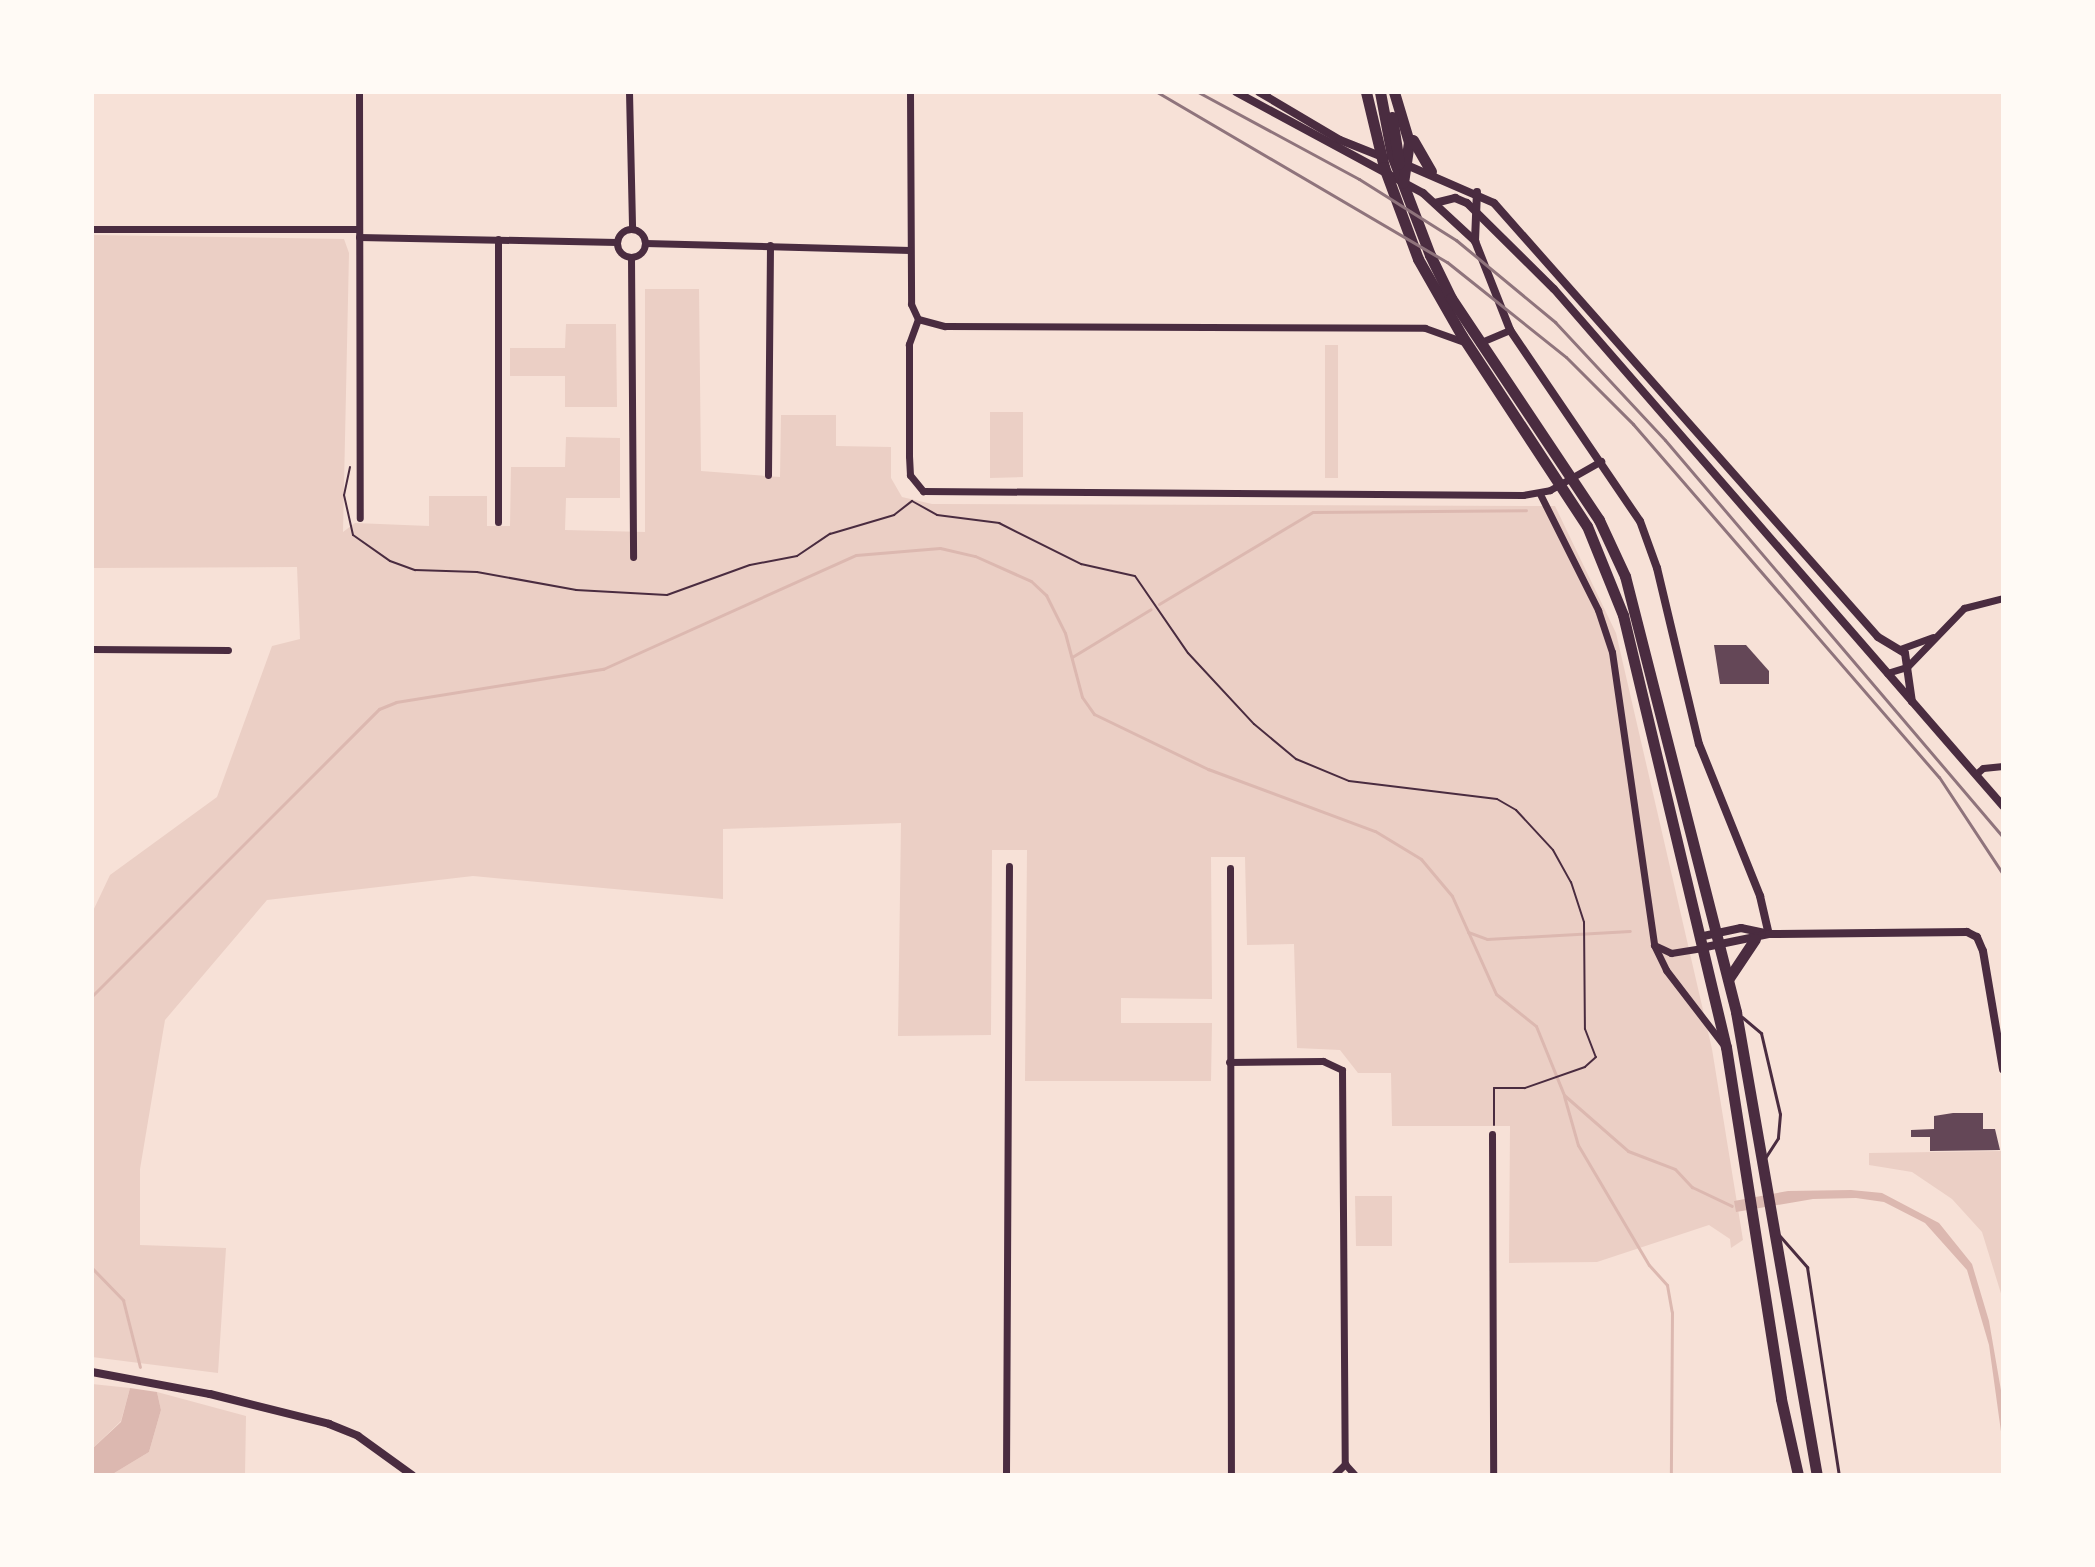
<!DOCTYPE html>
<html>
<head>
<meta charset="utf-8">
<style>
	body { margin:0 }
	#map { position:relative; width:2095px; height:1567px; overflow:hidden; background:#f7e1d7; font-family:"Titillium Web",sans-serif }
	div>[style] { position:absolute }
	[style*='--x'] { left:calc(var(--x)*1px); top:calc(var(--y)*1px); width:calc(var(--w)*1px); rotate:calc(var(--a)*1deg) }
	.green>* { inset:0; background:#ebcfc5 }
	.water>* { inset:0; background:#dcb8b0 }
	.stream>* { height:3px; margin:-1.5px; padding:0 1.5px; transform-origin:1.5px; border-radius:1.5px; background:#dcb8b0 }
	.building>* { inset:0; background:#644757 }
	.path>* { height:2px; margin:-1px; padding:0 1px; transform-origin:1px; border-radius:1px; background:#4a2c40 }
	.service>* { height:3px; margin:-1.5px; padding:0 1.5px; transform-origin:1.5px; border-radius:1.5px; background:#4a2c40 }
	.minor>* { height:7px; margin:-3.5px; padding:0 3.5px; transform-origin:3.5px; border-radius:3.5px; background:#4a2c40 }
	.minor>.ring { margin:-3.5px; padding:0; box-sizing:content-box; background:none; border:7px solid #4a2c40; border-radius:50% }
	.tertiary>* { height:8px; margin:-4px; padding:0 4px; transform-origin:4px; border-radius:4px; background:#4a2c40 }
	.trunk>* { height:11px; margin:-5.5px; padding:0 5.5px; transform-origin:5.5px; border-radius:5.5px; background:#4a2c40 }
	.rail>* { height:3px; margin:-1.5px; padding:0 1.5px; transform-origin:1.5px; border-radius:1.5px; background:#8f747c }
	span { translate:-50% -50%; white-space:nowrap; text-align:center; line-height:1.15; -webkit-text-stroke:6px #fffaf5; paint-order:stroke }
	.frame { position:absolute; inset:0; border:94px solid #fffaf5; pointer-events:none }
</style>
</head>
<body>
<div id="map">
	<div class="green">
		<i style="clip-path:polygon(92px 235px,344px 239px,349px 253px,343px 532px,355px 523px,429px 526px,429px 496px,487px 496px,487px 526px,510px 526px,511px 467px,565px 467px,566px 437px,620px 438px,620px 498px,566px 498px,565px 530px,645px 532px,645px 289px,699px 289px,701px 471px,780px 477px,781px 415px,836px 415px,836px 446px,891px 447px,891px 478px,902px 497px,932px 504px,1555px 506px,1616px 633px,1712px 1049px,1743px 1240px,1731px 1248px,1730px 1239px,1709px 1225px,1597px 1262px,1509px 1263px,1510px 1126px,1392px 1126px,1391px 1073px,1358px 1073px,1340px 1050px,1297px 1048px,1294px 944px,1247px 945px,1245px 857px,1211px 857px,1212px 999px,1121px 998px,1121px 1023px,1212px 1023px,1211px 1081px,1025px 1081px,1027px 850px,992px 850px,991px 1035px,898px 1036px,901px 823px,723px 829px,723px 899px,473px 876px,267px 900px,165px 1020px,140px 1169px,140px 1245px,226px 1248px,218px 1373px,92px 1357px,92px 913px,110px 875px,217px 797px,272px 646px,300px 639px,297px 567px,92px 568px)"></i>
		<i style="clip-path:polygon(566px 324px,616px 324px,617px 407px,565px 407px,565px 376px,510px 376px,510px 348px,565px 348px)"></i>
		<i style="clip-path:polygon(1325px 345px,1338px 345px,1338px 478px,1325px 478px)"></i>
		<i style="clip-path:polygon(990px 412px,1023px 412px,1023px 477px,990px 478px)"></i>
		<i style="clip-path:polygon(2002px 1151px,2003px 1158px,2003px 1300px,1982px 1232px,1952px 1199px,1912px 1172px,1869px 1165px,1869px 1153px)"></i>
		<i style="clip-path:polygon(1355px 1196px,1392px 1196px,1392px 1246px,1356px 1246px)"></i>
		<i style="clip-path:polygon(92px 1384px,130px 1388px,121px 1421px,92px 1449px)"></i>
		<i style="clip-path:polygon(157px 1392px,246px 1416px,245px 1475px,111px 1475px,149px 1452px,161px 1410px)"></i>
	</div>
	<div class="water">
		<i style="clip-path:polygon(1851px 1190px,1882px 1193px,1939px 1223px,1972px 1264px,1989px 1321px,2003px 1402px,2003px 1446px,1989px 1345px,1967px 1270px,1925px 1223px,1884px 1202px,1856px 1198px,1813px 1199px,1736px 1212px,1734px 1201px,1788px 1191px)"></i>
		<i style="clip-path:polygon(130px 1388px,157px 1392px,161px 1410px,149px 1452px,111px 1475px,92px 1475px,92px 1449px,121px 1422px)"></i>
	</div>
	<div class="stream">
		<i style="--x:1159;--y:604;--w:179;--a:-30.9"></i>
		<i style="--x:1313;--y:512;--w:213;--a:-0.5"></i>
		<i style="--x:1072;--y:657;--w:92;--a:-31.3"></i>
		<i style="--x:1468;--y:932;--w:20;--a:20"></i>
		<i style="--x:1487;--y:939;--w:143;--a:-3.2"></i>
		<i style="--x:92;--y:996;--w:406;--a:-45"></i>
		<i style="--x:379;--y:709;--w:18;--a:-22"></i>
		<i style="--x:396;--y:702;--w:210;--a:-9.1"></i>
		<i style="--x:603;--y:669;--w:277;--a:-24.3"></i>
		<i style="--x:856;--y:555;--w:84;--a:-4.8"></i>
		<i style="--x:940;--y:548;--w:36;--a:13"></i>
		<i style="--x:975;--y:556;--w:61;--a:24.1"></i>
		<i style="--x:1031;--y:581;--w:21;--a:43"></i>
		<i style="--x:1046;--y:595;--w:42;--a:63.4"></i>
		<i style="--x:1065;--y:633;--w:66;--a:75.1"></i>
		<i style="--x:1082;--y:697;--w:21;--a:55"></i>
		<i style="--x:1094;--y:714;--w:127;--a:25.8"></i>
		<i style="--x:1208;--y:769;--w:178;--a:20.4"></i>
		<i style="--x:1375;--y:831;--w:54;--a:31.3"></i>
		<i style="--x:1421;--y:859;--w:48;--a:50"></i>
		<i style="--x:1452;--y:896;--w:107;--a:65.8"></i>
		<i style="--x:1496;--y:994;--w:51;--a:38.7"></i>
		<i style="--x:1536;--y:1026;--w:74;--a:67.9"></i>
		<i style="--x:1564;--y:1095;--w:85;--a:41.2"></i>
		<i style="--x:1628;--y:1151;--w:50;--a:21"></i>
		<i style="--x:1675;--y:1169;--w:25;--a:47"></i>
		<i style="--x:1692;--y:1187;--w:44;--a:25.4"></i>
		<i style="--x:1564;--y:1096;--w:51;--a:74.1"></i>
		<i style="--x:1578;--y:1145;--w:139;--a:59.4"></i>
		<i style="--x:1649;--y:1265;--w:27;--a:48"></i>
		<i style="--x:1667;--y:1285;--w:27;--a:80"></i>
		<i style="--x:1672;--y:1312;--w:163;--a:90.4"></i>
		<i style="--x:92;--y:1268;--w:45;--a:45.9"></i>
		<i style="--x:123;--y:1300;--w:69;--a:75.8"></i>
	</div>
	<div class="building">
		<i style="clip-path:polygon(1714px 645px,1746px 645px,1769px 671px,1769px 684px,1720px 684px)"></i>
		<i style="clip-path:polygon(1953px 1113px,1983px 1113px,1983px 1129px,1995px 1129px,2000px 1150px,1930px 1151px,1930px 1137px,1911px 1137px,1911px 1130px,1934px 1129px,1934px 1116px)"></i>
	</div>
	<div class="path">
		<i style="--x:350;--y:467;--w:29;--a:102"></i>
		<i style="--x:344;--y:495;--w:41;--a:77.3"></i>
		<i style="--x:353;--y:535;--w:45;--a:35.1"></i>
		<i style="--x:390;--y:561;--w:27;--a:20"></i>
		<i style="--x:415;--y:570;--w:62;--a:1.8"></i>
		<i style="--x:477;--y:572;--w:101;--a:10.3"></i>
		<i style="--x:576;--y:590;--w:91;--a:3.1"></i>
		<i style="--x:667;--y:595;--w:88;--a:-19.9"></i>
		<i style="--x:750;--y:565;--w:48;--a:-10.8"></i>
		<i style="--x:797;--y:556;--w:40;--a:-34"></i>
		<i style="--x:830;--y:534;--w:67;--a:-16.5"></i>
		<i style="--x:894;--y:515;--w:23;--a:-38"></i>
		<i style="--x:912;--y:501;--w:29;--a:29"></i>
		<i style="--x:937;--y:515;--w:63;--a:7.4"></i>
		<i style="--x:999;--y:523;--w:92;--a:26.6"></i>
		<i style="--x:1081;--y:564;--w:55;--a:12.5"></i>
		<i style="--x:1135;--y:576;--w:93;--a:55.5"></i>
		<i style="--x:1188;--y:653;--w:97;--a:47.1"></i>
		<i style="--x:1254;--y:724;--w:55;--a:39.8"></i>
		<i style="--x:1296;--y:759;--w:57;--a:22.5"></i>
		<i style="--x:1349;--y:781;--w:149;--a:6.9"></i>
		<i style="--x:1497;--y:799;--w:22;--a:30"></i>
		<i style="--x:1516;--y:810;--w:54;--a:47.2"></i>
		<i style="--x:1553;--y:850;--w:37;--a:61"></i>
		<i style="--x:1571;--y:882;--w:42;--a:72"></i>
		<i style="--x:1584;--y:922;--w:107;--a:89.5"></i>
		<i style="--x:1585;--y:1029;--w:30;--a:69"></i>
		<i style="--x:1596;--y:1057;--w:15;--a:138"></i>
		<i style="--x:1585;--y:1067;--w:64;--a:160.7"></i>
		<i style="--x:1525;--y:1088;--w:31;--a:180"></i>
		<i style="--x:1494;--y:1088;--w:37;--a:90"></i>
	</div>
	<div class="service">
		<i style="--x:1742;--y:1017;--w:25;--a:40"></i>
		<i style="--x:1761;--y:1033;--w:83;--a:76.8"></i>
		<i style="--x:1780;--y:1114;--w:24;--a:95"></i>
		<i style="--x:1778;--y:1138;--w:24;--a:123"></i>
		<i style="--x:1779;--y:1235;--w:43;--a:48.8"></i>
		<i style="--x:1807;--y:1267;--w:210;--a:81.3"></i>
	</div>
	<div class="minor">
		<i style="--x:359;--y:92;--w:426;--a:89.9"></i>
		<i style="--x:629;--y:92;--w:137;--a:88.7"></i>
		<i style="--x:910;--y:92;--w:212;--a:89.7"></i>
		<i style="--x:911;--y:304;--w:17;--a:65"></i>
		<i style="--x:918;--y:319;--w:27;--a:110"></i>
		<i style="--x:909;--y:344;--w:112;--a:90"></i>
		<i style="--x:909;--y:456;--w:19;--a:87"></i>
		<i style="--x:910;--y:475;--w:21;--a:51"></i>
		<i style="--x:923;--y:491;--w:600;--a:0.38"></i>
		<i style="--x:1523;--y:495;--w:27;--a:-10"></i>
		<i style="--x:1550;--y:490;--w:59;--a:-29.6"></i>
		<i style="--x:92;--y:229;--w:267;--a:0"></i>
		<i class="ring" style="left:617px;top:229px;width:21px;height:21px"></i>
		<i style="--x:359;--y:237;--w:258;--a:1.1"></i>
		<i style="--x:645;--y:243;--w:265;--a:1.5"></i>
		<i style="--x:631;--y:257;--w:300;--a:89.6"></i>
		<i style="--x:918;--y:319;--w:28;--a:15"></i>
		<i style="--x:945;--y:326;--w:480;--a:0.2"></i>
		<i style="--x:1425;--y:328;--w:45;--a:19.7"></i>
		<i style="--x:1479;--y:343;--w:34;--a:-23"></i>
		<i style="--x:768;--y:475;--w:230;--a:-89.5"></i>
		<i style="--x:1540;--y:494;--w:130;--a:63.4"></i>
		<i style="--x:1598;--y:610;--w:44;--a:71.6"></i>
		<i style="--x:1612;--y:652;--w:296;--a:81.8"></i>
		<i style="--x:1654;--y:945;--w:28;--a:64"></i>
		<i style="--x:1666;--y:970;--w:92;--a:52.5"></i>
		<i style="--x:498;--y:522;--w:283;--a:-90"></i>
		<i style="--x:92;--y:649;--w:136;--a:0.4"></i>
		<i style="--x:1900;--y:649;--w:35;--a:-20"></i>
		<i style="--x:1887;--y:673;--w:21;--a:-17"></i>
		<i style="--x:1907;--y:667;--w:82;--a:-46"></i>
		<i style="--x:1964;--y:608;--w:40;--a:-14.4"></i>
		<i style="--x:1976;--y:774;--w:9;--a:-41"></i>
		<i style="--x:1983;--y:768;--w:20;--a:-6"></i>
		<i style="--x:1230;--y:868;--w:607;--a:89.91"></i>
		<i style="--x:1654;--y:945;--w:19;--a:25"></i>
		<i style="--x:1671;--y:953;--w:30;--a:-9"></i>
		<i style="--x:1229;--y:1062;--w:94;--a:-0.6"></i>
		<i style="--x:1323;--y:1061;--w:21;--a:25"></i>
		<i style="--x:1342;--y:1070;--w:394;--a:89.6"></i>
		<i style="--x:1492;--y:1134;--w:341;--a:89.8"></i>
		<i style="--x:1006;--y:1475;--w:609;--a:-89.72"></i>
		<i style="--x:1334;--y:1475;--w:16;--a:-45"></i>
		<i style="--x:1345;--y:1464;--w:15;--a:48"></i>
	</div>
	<div class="tertiary">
		<i style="--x:1236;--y:92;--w:213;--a:28.4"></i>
		<i style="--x:1423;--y:193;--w:71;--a:42.7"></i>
		<i style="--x:1475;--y:241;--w:96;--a:68.5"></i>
		<i style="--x:1510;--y:330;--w:231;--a:55.8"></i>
		<i style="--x:1640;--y:521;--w:50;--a:70.1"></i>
		<i style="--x:1657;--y:568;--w:181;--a:76.6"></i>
		<i style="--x:1699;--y:744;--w:164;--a:68.1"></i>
		<i style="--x:1760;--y:896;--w:39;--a:77"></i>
		<i style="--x:1259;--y:92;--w:94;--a:30.7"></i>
		<i style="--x:1340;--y:140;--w:48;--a:21.8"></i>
		<i style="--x:1402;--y:163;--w:100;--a:23.5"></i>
		<i style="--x:1494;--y:203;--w:579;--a:48.5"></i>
		<i style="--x:1878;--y:637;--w:31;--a:31"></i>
		<i style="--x:1905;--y:653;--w:49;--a:81.9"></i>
		<i style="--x:1435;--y:203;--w:21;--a:-14"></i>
		<i style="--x:1455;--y:198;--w:13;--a:23"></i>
		<i style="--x:1467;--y:203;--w:122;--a:44.7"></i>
		<i style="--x:1554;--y:289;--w:685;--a:49.03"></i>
		<i style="--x:1475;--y:241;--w:49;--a:-87.7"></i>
		<i style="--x:1699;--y:937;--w:43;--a:-12.1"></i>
		<i style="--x:1741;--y:928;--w:29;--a:12"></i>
		<i style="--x:1701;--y:948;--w:69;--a:-11.6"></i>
		<i style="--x:1769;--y:934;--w:198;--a:-0.6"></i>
		<i style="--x:1967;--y:932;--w:11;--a:27"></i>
		<i style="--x:1977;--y:937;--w:15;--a:67"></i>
		<i style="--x:1983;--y:951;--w:120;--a:80.4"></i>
		<i style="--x:92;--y:1372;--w:120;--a:10.6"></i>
		<i style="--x:210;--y:1394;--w:123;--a:14.1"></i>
		<i style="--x:329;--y:1424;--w:31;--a:22"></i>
		<i style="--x:358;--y:1436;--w:67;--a:35.8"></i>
	</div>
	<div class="trunk">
		<i style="--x:1366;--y:92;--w:77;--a:76.5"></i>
		<i style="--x:1384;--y:167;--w:98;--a:69.7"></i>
		<i style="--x:1418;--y:259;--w:89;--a:60.3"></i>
		<i style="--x:1462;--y:336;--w:227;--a:56.7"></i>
		<i style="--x:1587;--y:526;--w:96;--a:68"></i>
		<i style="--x:1623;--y:615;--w:444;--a:76.6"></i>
		<i style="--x:1726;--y:1047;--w:356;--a:81.1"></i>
		<i style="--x:1781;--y:1399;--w:78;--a:77.4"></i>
		<i style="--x:1380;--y:92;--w:64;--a:79.2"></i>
		<i style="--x:1392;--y:155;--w:107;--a:69.2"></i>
		<i style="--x:1430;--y:255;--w:48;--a:64"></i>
		<i style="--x:1451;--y:298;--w:267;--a:56.3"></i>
		<i style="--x:1599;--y:520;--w:62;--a:65.1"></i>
		<i style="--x:1625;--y:576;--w:450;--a:75.7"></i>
		<i style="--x:1736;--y:1012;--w:470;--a:80.1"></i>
		<i style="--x:1394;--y:92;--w:52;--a:73.3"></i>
		<i style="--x:1409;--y:142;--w:41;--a:98.3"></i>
		<i style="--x:1392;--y:117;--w:47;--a:81.3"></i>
		<i style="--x:1413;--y:140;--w:36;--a:60"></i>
		<i style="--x:1729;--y:978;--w:47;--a:-56.3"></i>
	</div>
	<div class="rail">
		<i style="--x:1157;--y:92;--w:336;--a:30.4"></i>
		<i style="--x:1447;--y:262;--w:152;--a:38.6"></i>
		<i style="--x:1566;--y:357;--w:95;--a:45"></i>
		<i style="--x:1633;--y:424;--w:467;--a:49.1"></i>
		<i style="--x:1939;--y:777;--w:116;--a:56.6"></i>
		<i style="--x:1198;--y:92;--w:183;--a:28.4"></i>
		<i style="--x:1359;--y:179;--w:115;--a:32.2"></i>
		<i style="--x:1456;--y:240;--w:129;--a:39.6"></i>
		<i style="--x:1555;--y:322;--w:161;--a:47"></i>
		<i style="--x:1665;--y:440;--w:521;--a:49.59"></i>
	</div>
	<div class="frame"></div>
</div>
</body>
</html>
